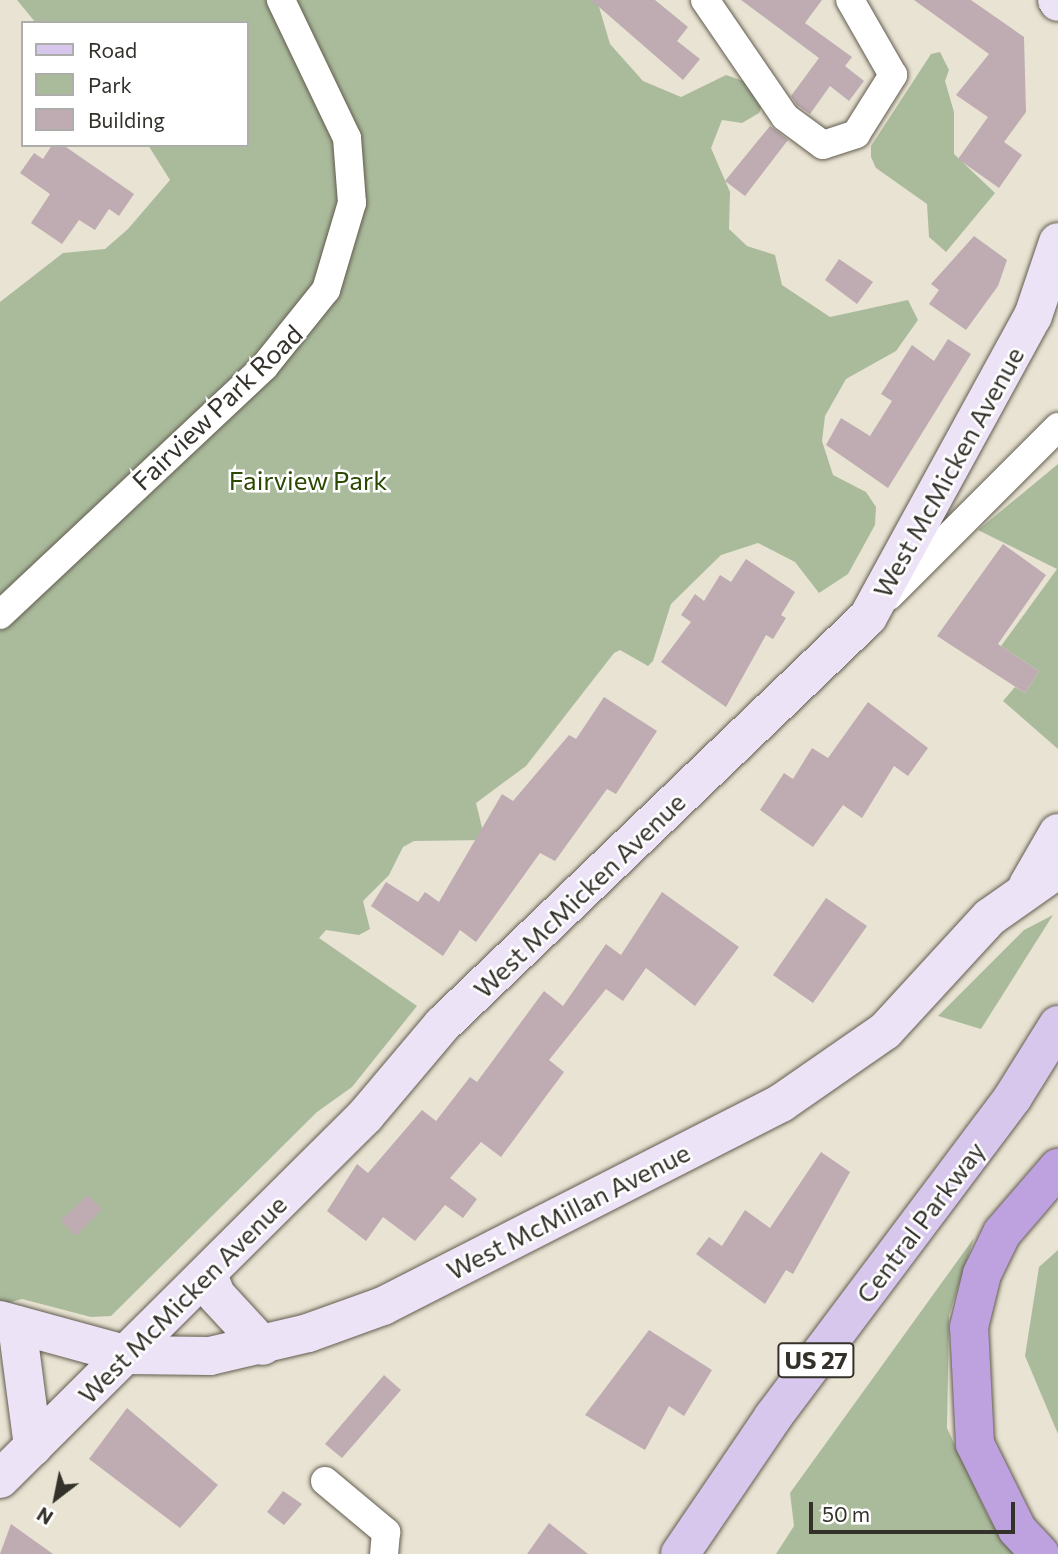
<!DOCTYPE html>
<html>
<head>
<meta charset="utf-8">
<style>
	body { margin:0 }
	#map { position:relative; width:1058px; height:1554px; overflow:hidden; background:#e9e3d3; font-family:Commissioner,sans-serif }
	div>[style] { position:absolute }
	[style*='--x'] { left:calc(var(--x)*1px); top:calc(var(--y)*1px); width:calc(var(--w)*1px); rotate:calc(var(--a)*1deg) }
	.green>* { inset:0; background:#aabb9c }
	.building>* { inset:0; background:#beacb2 }
	.roads { filter:drop-shadow(0 0 2px #625d4f) drop-shadow(0 0 2px #625d4f) }
	.street>* { height:28px; margin:-14px; padding:0 14px; transform-origin:14px; border-radius:14px; background:#fff }
	.secondary>* { height:38px; margin:-19px; padding:0 19px; transform-origin:19px; border-radius:19px; background:#ece3f6 }
	.primary>* { height:38px; margin:-19px; padding:0 19px; transform-origin:19px; border-radius:19px; background:#d8c7ec }
	.highway>* { height:38px; margin:-19px; padding:0 19px; transform-origin:19px; border-radius:19px; background:#bea2e0 }
	span { translate:-50% -50%; white-space:nowrap; text-align:center; line-height:1.15; -webkit-text-stroke:5px #fff; paint-order:stroke }
	.shield-label span { padding:2px 5px; background:#fff; border:2px solid; border-radius:5px; -webkit-text-stroke-width:0 }
	.shield-label { font-size:24px; color:#33312a; font-weight:700 }
	.street-label { font-size:26px; color:#33312a }
	.park-label { font-size:26px; color:#2b4802 }
	.legend { position:absolute; left:21px; top:21px; width:228px; height:126px; box-sizing:border-box; background:#fff; border:2px solid #adadaa; margin:0; padding:9px 12px; list-style:none; font-size:21px; color:#33312a }
	.legend li { display:flex; align-items:center; gap:14px; height:35px }
	.legend b { width:35px; border:2px solid #adadaa }
	.north { position:absolute; left:21px; top:1463px; width:70px; height:70px; -webkit-text-stroke:5px #fff; paint-order:stroke; rotate:212deg; font-size:19px; font-weight:700; line-height:28px; text-align:center; color:#33312a }
	.north::after { content:''; display:block; margin:auto; width:24px; height:32px; background:#33312a; clip-path:polygon(50% 0,100% 100%,50% 72%,0 100%) }
	.scale { position:absolute; left:809px; top:1502px; width:206px; height:32px; box-sizing:border-box; border:4px solid #33312a; border-top:0; padding-left:9px; font-size:21px; line-height:24px; white-space:nowrap; color:#33312a; -webkit-text-stroke:5px #fff; paint-order:stroke }
</style>
</head>
<body>
<div id="map">
	<div class="green">
		<i style="clip-path:polygon(17px 0,597px 0,610px 44px,643px 81px,681px 97px,726px 75px,755px 85px,763px 102px,759px 113px,742px 123px,722px 120px,711px 148px,730px 192px,729px 229px,747px 246px,775px 255px,782px 285px,830px 317px,908px 300px,918px 320px,896px 351px,846px 379px,825px 416px,822px 441px,833px 475px,866px 492px,876px 507px,875px 525px,848px 574px,819px 593px,795px 562px,758px 543px,721px 555px,671px 604px,653px 661px,648px 666px,620px 650px,614px 653px,526px 766px,476px 803px,485px 840px,414px 841px,403px 847px,389px 875px,363px 901px,370px 929px,359px 935px,326px 930px,319px 938px,417px 1006px,352px 1087px,317px 1112px,111px 1316px,91px 1317px,22px 1299px,0 1305px,0 302px,63px 253px,105px 249px,128px 229px,170px 180px,148px 145px,247px 145px,247px 23px,36px 23px)"></i>
		<i style="clip-path:polygon(940px 52px,949px 70px,945px 81px,954px 112px,954px 154px,995px 193px,946px 252px,929px 237px,927px 204px,876px 168px,871px 157px,871px 146px,931px 54px)"></i>
		<i style="clip-path:polygon(1058px 464px,1058px 749px,1003px 701px,1015px 687px,1025px 693px,1039px 671px,1001px 646px,1057px 569px,978px 530px)"></i>
		<i style="clip-path:polygon(1053px 915px,981px 1029px,938px 1016px,1024px 930px)"></i>
		<i style="clip-path:polygon(974px 1238px,949px 1315px,947px 1428px,989px 1518px,1015px 1554px,776px 1554px,794px 1526px,790px 1493px)"></i>
		<i style="clip-path:polygon(1058px 1250px,1058px 1434px,1025px 1356px,1039px 1267px)"></i>
	</div>
	<div class="building">
		<i style="clip-path:polygon(591px 0,655px 0,688px 27px,677px 41px,700px 59px,683px 80px)"></i>
		<i style="clip-path:polygon(741px 0,822px 0,805px 23px,852px 57px,845px 66px,864px 81px,849px 101px,830px 86px,810px 114px,797px 105px,791px 96px,819px 58px)"></i>
		<i style="clip-path:polygon(914px 0,971px 0,1024px 37px,1026px 112px,1004px 142px,1022px 155px,999px 188px,958px 159px,988px 117px,956px 95px,989px 54px)"></i>
		<i style="clip-path:polygon(770px 126px,788px 140px,745px 196px,725px 181px)"></i>
		<i style="clip-path:polygon(52px 145px,63px 145px,134px 194px,119px 216px,109px 209px,95px 230px,79px 220px,62px 244px,31px 223px,50px 194px,20px 173px,34px 153px,43px 159px)"></i>
		<i style="clip-path:polygon(974px 236px,1007px 260px,998px 286px,966px 330px,929px 304px,939px 290px,931px 284px)"></i>
		<i style="clip-path:polygon(839px 259px,873px 282px,857px 304px,825px 280px)"></i>
		<i style="clip-path:polygon(948px 339px,971px 354px,888px 488px,826px 445px,841px 418px,870px 436px,892px 401px,881px 394px,912px 345px,934px 361px)"></i>
		<i style="clip-path:polygon(1003px 544px,1046px 575px,998px 644px,1039px 671px,1025px 693px,937px 636px)"></i>
		<i style="clip-path:polygon(746px 559px,795px 592px,781px 615px,786px 618px,773px 639px,766px 635px,726px 707px,661px 662px,691px 622px,681px 615px,695px 594px,704px 601px,720px 575px,731px 582px)"></i>
		<i style="clip-path:polygon(604px 697px,657px 731px,616px 794px,607px 789px,555px 861px,540px 853px,476px 942px,460px 930px,443px 956px,371px 906px,386px 882px,418px 902px,425px 892px,439px 902px,502px 794px,513px 801px,569px 735px,576px 739px)"></i>
		<i style="clip-path:polygon(868px 702px,928px 748px,908px 776px,894px 766px,862px 818px,843px 805px,813px 847px,760px 810px,784px 773px,793px 779px,812px 748px,828px 758px)"></i>
		<i style="clip-path:polygon(662px 892px,739px 947px,695px 1006px,646px 968px,623px 1001px,606px 989px,549px 1060px,564px 1072px,501px 1157px,481px 1142px,450px 1178px,477px 1199px,463px 1218px,445px 1205px,415px 1241px,383px 1217px,366px 1241px,327px 1211px,357px 1164px,368px 1173px,422px 1110px,436px 1121px,470px 1077px,477px 1082px,544px 991px,563px 1006px,606px 944px,621px 955px)"></i>
		<i style="clip-path:polygon(826px 898px,867px 926px,813px 1003px,773px 975px)"></i>
		<i style="clip-path:polygon(821px 1152px,850px 1172px,793px 1274px,786px 1270px,765px 1304px,696px 1254px,709px 1237px,722px 1246px,745px 1210px,770px 1228px)"></i>
		<i style="clip-path:polygon(87px 1195px,102px 1209px,76px 1236px,61px 1221px)"></i>
		<i style="clip-path:polygon(649px 1330px,712px 1370px,684px 1416px,669px 1406px,645px 1450px,585px 1415px)"></i>
		<i style="clip-path:polygon(384px 1375px,401px 1390px,342px 1458px,325px 1444px)"></i>
		<i style="clip-path:polygon(127px 1408px,218px 1485px,180px 1528px,89px 1459px)"></i>
		<i style="clip-path:polygon(283px 1491px,302px 1504px,284px 1525px,267px 1512px)"></i>
		<i style="clip-path:polygon(549px 1523px,588px 1554px,527px 1554px)"></i>
		<i style="clip-path:polygon(11px 1524px,53px 1554px,0 1554px)"></i>
	</div>
	<div class="roads">
		<div class="street">
			<i style="--x:705;--y:0;--w:142;--a:55.6"></i>
			<i style="--x:785;--y:117;--w:47;--a:36.4"></i>
			<i style="--x:823;--y:145;--w:35;--a:-18"></i>
			<i style="--x:856;--y:134;--w:70;--a:-57.9"></i>
			<i style="--x:893;--y:75;--w:86;--a:-119.8"></i>
			<i style="--x:889;--y:596;--w:239;--a:-45"></i>
			<i style="--x:0;--y:615;--w:362;--a:-43.2"></i>
			<i style="--x:264;--y:367;--w:99;--a:-51.2"></i>
			<i style="--x:326;--y:290;--w:91;--a:-73.4"></i>
			<i style="--x:352;--y:203;--w:65;--a:-94.4"></i>
			<i style="--x:347;--y:138;--w:153;--a:-115.6"></i>
			<i style="--x:325;--y:1481;--w:80;--a:39.9"></i>
			<i style="--x:386;--y:1532;--w:22;--a:95"></i>
		</div>
		<div class="secondary">
			<i style="--x:1057;--y:0;--w:2;--a:63"></i>
			<i style="--x:1028;--y:885;--w:60;--a:-60"></i>
			<i style="--x:208;--y:1274;--w:22;--a:69"></i>
			<i style="--x:216;--y:1295;--w:69;--a:47.3"></i>
			<i style="--x:0;--y:1320;--w:133;--a:15.3"></i>
			<i style="--x:128;--y:1355;--w:82;--a:0.7"></i>
			<i style="--x:210;--y:1356;--w:101;--a:-13.2"></i>
			<i style="--x:308;--y:1333;--w:80;--a:-19.8"></i>
			<i style="--x:383;--y:1306;--w:447;--a:-27"></i>
			<i style="--x:781;--y:1103;--w:126;--a:-34.7"></i>
			<i style="--x:885;--y:1031;--w:155;--a:-47.4"></i>
			<i style="--x:990;--y:917;--w:83;--a:-35.2"></i>
			<i style="--x:17;--y:1325;--w:123;--a:82.5"></i>
			<i style="--x:0;--y:1479;--w:516;--a:-44.84"></i>
			<i style="--x:366;--y:1115;--w:119;--a:-49.8"></i>
			<i style="--x:443;--y:1024;--w:588;--a:-43.76"></i>
			<i style="--x:868;--y:617;--w:343;--a:-61.3"></i>
			<i style="--x:1033;--y:316;--w:78;--a:-71.3"></i>
		</div>
		<div class="primary">
			<i style="--x:680;--y:1554;--w:166;--a:-55.8"></i>
			<i style="--x:773;--y:1417;--w:400;--a:-53.1"></i>
			<i style="--x:1013;--y:1097;--w:85;--a:-58"></i>
		</div>
		<div class="highway">
			<i style="--x:1040;--y:1554;--w:34;--a:-133"></i>
			<i style="--x:1017;--y:1529;--w:95;--a:-116.3"></i>
			<i style="--x:975;--y:1444;--w:117;--a:-92.9"></i>
			<i style="--x:969;--y:1327;--w:55;--a:-76.2"></i>
			<i style="--x:982;--y:1274;--w:46;--a:-64"></i>
			<i style="--x:1002;--y:1233;--w:86;--a:-49.3"></i>
		</div>
	</div>
	<div class="shield-label">
		<span style="left:816px;top:1360px">US 27</span>
	</div>
	<div class="street-label">
		<span style="left:217px;top:407px;rotate:-44deg">Fairview Park Road</span>
		<span style="left:948px;top:472px;rotate:-61deg">West McMicken Avenue</span>
		<span style="left:579px;top:895px;rotate:-44deg">West McMicken Avenue</span>
		<span style="left:568px;top:1211px;rotate:-27deg">West McMillan Avenue</span>
		<span style="left:920px;top:1222px;rotate:-53deg">Central Parkway</span>
		<span style="left:182px;top:1299px;rotate:-45deg">West McMicken Avenue</span>
	</div>
	<div class="park-label">
		<span style="left:308px;top:480px">Fairview Park</span>
	</div>
	<ul class="legend">
	<li><b style="height:9px;background:#d8c7ec"></b>Road</li>
	<li><b style="height:19px;background:#aabb9c"></b>Park</li>
	<li><b style="height:19px;background:#beacb2"></b>Building</li>
	</ul>
	<div class="north">N</div>
	<div class="scale">50 m</div>
</div>
</body>
</html>
